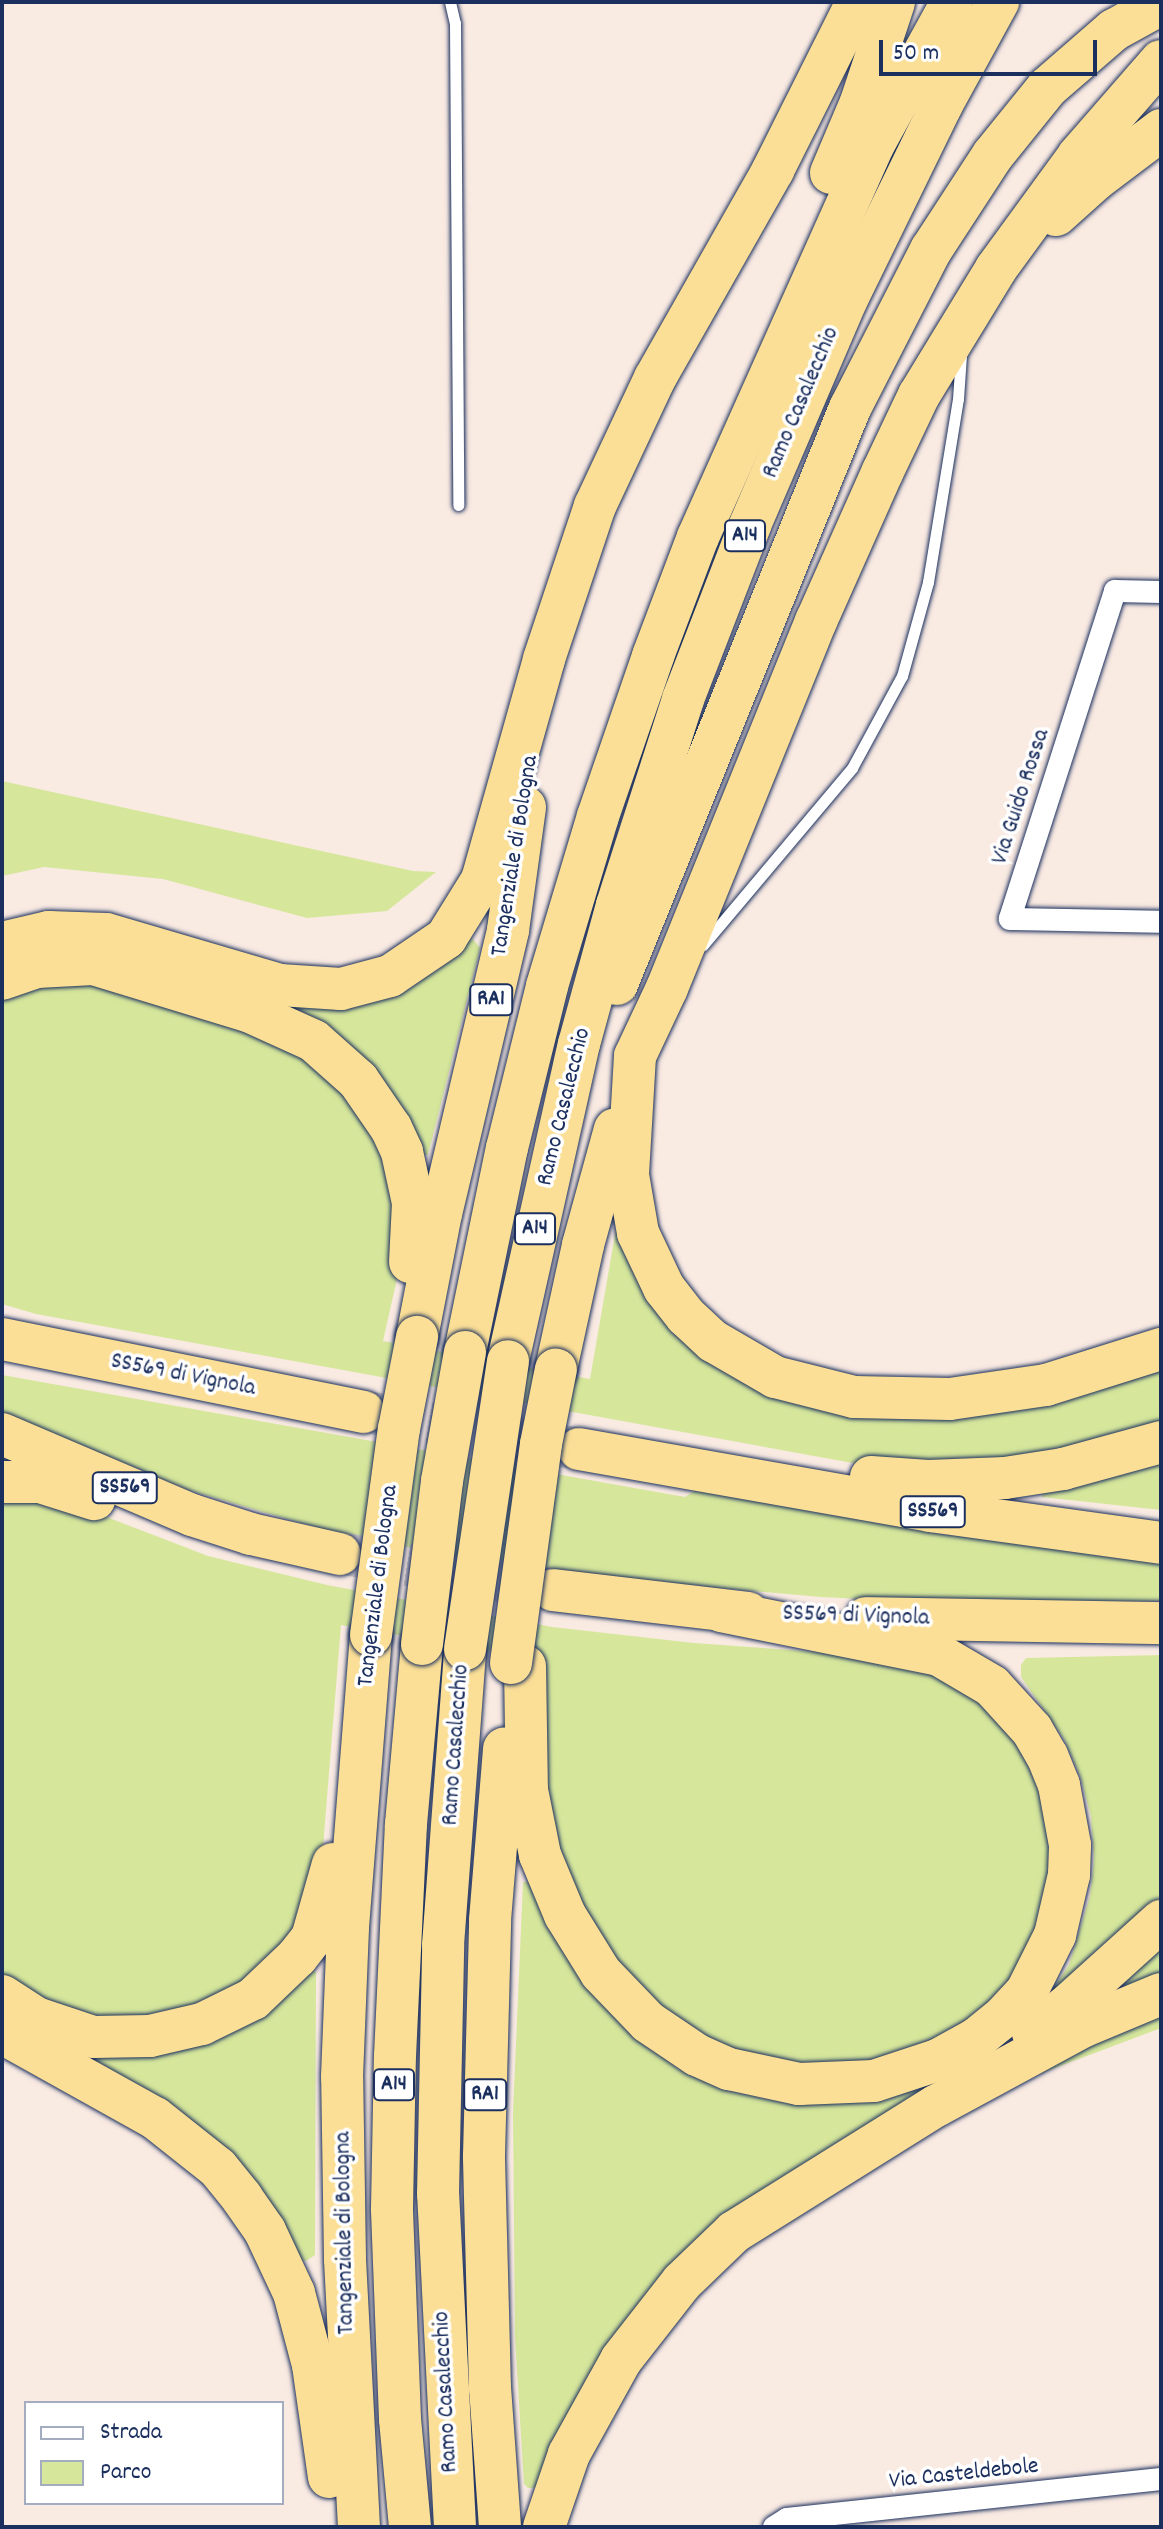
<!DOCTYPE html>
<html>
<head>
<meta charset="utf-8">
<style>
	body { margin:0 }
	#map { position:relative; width:1163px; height:2529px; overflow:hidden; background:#f9eae2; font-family:Dekko,sans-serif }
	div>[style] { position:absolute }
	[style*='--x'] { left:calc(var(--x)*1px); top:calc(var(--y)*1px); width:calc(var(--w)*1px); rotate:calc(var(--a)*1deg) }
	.green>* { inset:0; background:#d6e79b }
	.highway-tunnel>* { height:42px; margin-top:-21px; transform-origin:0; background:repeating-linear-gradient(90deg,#cdc5c8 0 42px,transparent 0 63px) }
	.roads { filter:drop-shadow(0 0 2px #1b2f5e) drop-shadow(0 0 2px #1b2f5e) }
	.lane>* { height:11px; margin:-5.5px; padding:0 5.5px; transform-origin:5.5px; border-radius:5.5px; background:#fff }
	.street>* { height:22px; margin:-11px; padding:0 11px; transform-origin:11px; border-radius:11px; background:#fff }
	.highway>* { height:42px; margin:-21px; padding:0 21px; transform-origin:21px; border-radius:21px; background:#fbdf96 }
	.bridges { filter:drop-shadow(0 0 2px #1b2f5e) drop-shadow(0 0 2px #1b2f5e) }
	.highway-bridge>* { height:42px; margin:-21px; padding:0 21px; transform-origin:21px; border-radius:21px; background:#fbdf96 }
	span { translate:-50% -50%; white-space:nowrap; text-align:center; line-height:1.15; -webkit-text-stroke:7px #fff; paint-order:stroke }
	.shield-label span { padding:2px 6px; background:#fff; border:2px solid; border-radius:6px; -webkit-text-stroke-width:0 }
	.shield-label { font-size:22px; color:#1b2f5e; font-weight:700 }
	.street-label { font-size:24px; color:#1b2f5e }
	.frame { position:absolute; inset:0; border:4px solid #1b2f5e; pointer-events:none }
	.legend { position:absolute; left:24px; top:2401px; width:260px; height:104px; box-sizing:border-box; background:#fff; border:2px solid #a4acbf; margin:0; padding:10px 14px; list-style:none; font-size:24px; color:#1b2f5e }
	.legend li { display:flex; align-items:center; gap:16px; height:40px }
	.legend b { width:40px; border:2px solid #a4acbf }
	.scale { position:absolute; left:879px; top:40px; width:218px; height:36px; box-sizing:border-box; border:4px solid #1b2f5e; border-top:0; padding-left:10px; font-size:24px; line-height:28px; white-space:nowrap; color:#1b2f5e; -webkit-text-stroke:6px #fff; paint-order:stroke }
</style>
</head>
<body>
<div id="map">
	<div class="green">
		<i style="clip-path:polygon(2px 781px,413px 871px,436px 872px,387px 911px,307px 918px,163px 879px,44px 867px,2px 876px)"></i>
		<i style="clip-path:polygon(472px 938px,480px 948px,428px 1155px,419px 1154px,281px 1006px)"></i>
		<i style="clip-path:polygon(82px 982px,270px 1035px,349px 1092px,395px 1179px,399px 1270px,383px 1341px,590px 1379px,616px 1229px,620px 1229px,762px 1390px,1161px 1366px,1161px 1422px,1005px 1463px,869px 1466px,36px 1314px,2px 1304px,2px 998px,21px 990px)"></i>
		<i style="clip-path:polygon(2px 1375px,685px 1497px,699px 1488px,1161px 1564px,1161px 1601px,942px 1603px,821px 1597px,558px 1574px,346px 1536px,188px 1490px,2px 1412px)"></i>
		<i style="clip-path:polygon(1161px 1458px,1161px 1510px,1042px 1497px,1042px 1491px)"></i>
		<i style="clip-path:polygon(2px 1498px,78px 1506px,208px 1556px,327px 1585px,552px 1627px,694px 1643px,872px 1656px,928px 1667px,962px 1684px,1012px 1732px,1052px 1817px,1049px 1903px,1001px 2003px,897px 2065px,770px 2070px,654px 2014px,565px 1889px,538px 1726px,546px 1661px,341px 1625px,320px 1884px,280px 1959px,193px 2015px,90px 2024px,2px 1977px)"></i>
		<i style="clip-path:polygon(1161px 1655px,1161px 1904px,1044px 2001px,1069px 1965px,1090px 1896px,1094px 1860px,1091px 1816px,1080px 1776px,1064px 1739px,1021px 1677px,1021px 1665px,1026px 1658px)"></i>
		<i style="clip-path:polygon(523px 1882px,533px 1882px,707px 2076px,985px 2056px,771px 2188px,538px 2488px,528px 2488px,524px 2484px,515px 2337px,513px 2113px)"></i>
		<i style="clip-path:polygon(1161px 1944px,1161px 1980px,1120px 1996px,1112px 1988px)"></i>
		<i style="clip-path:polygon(308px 1969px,316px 1972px,315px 2255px,306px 2261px,297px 2259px,69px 2052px)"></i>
		<i style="clip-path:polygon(1161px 2009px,1161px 2028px,970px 2100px)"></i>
	</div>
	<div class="highway-tunnel">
		<i style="--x:367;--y:1412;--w:214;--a:9.9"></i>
		<i style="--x:345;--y:1554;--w:211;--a:9.8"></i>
	</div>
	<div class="roads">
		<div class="lane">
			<i style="--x:450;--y:2;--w:22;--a:77"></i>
			<i style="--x:455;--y:23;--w:482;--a:89.6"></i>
			<i style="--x:703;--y:945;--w:231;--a:-49.9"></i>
			<i style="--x:852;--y:768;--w:105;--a:-61.5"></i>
			<i style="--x:902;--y:676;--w:98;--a:-74.5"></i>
			<i style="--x:928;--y:582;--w:185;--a:-80.7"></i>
			<i style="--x:958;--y:399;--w:44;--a:-86.1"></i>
		</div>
		<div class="street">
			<i style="--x:1161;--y:592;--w:46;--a:-178.8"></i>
			<i style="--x:1115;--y:591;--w:344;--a:107.8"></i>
			<i style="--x:1010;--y:919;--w:151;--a:1.1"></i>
			<i style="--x:774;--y:2527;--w:15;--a:-32"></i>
			<i style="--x:787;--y:2519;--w:376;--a:-6.1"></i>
		</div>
		<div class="highway">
			<i style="--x:1161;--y:61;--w:125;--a:131.1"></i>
			<i style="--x:1079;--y:155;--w:141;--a:126.1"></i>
			<i style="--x:996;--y:269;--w:148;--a:121.4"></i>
			<i style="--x:919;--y:395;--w:86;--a:115.4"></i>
			<i style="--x:882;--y:473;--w:162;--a:114"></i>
			<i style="--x:816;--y:621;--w:396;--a:112.1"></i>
			<i style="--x:667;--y:988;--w:75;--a:115.2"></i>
			<i style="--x:635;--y:1056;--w:119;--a:93.4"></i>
			<i style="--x:628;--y:1175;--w:59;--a:80.2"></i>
			<i style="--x:638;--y:1233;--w:61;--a:64.7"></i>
			<i style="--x:664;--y:1288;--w:36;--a:52"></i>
			<i style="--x:686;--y:1316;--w:37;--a:43"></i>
			<i style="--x:713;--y:1341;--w:72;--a:30.1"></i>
			<i style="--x:775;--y:1377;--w:81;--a:14.2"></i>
			<i style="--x:854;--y:1397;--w:96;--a:1.2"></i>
			<i style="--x:950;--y:1399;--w:97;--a:-8.3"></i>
			<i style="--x:1046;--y:1385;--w:121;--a:-17.4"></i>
			<i style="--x:831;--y:173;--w:77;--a:-67.1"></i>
			<i style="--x:861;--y:102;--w:105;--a:-71.7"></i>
			<i style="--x:1056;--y:215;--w:52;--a:-41.9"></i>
			<i style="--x:1095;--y:180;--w:83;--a:-37.1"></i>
			<i style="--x:2;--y:943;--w:48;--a:-13.2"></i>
			<i style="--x:49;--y:932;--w:57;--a:2"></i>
			<i style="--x:106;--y:934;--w:181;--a:16.3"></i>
			<i style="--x:280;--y:985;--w:61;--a:3.8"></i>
			<i style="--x:341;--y:989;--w:51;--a:-14.9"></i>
			<i style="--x:390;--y:976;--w:68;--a:-34.2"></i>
			<i style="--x:446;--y:938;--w:68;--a:-58.2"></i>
			<i style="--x:482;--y:880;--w:230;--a:-74.3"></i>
			<i style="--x:544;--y:659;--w:161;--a:-71.6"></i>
			<i style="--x:595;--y:506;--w:141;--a:-64.9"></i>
			<i style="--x:655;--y:378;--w:239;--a:-60.4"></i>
			<i style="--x:773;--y:170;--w:188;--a:-63.4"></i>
			<i style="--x:2;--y:979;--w:37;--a:-19"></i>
			<i style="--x:37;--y:967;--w:56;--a:-3.1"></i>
			<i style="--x:93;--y:964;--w:162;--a:16.9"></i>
			<i style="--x:248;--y:1011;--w:72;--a:24.4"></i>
			<i style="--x:314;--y:1041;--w:59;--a:41.6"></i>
			<i style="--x:358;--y:1080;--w:58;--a:55.5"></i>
			<i style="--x:391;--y:1128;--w:26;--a:65"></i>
			<i style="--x:402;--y:1152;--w:52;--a:77.8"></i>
			<i style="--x:413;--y:1203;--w:59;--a:92.9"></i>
			<i style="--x:617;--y:984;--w:621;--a:-67.98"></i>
			<i style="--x:850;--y:408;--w:178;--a:-62.9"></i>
			<i style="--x:931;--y:250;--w:113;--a:-56.9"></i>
			<i style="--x:993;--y:155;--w:86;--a:-51.1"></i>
			<i style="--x:1047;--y:88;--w:89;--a:-40.9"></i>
			<i style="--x:1114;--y:30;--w:54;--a:-29"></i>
			<i style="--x:417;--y:1337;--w:125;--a:-79"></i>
			<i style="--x:441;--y:1214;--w:292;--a:-76.7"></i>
			<i style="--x:508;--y:930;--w:124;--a:-82.1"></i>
			<i style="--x:2;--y:1339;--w:369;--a:11.4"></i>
			<i style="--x:465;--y:1352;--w:208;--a:-78.4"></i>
			<i style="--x:507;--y:1148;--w:167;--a:-76.1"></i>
			<i style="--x:547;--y:986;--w:177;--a:-73.3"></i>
			<i style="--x:598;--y:816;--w:169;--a:-71"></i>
			<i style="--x:653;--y:656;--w:127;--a:-69.3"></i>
			<i style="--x:698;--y:537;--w:433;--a:-65.9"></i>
			<i style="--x:875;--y:142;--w:160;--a:-61.2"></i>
			<i style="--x:508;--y:1361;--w:325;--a:-77.4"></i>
			<i style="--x:579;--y:1044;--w:144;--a:-74.7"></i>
			<i style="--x:617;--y:905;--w:216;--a:-72.2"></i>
			<i style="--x:683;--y:699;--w:186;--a:-68.9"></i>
			<i style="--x:750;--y:525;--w:246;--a:-66.8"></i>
			<i style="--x:847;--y:299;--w:215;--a:-64"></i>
			<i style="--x:941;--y:106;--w:119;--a:-61.3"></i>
			<i style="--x:556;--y:1369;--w:127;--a:-77.7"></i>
			<i style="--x:583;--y:1245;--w:120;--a:-74.6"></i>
			<i style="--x:2;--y:1434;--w:207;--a:23.1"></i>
			<i style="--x:192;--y:1515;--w:62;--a:17.9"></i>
			<i style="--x:251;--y:1534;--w:91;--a:12.7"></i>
			<i style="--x:579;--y:1449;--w:357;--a:10"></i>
			<i style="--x:931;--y:1511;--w:232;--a:7.9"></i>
			<i style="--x:871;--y:1477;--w:57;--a:4"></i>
			<i style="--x:928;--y:1481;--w:77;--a:-2.2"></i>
			<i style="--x:1005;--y:1478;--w:59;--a:-8.8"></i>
			<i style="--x:1063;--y:1469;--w:102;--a:-15.4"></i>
			<i style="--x:2;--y:1482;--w:38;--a:0"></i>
			<i style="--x:40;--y:1482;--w:57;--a:17.5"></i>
			<i style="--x:553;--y:1590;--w:196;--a:6.7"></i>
			<i style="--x:866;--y:1618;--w:295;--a:1"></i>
			<i style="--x:525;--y:1666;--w:124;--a:89.1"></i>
			<i style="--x:527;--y:1790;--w:66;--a:78.7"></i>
			<i style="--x:540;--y:1855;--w:65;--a:67.4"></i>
			<i style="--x:565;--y:1915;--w:68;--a:58.2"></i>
			<i style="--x:601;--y:1973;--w:68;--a:46.2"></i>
			<i style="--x:648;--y:2022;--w:59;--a:34"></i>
			<i style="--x:697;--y:2055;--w:35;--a:24"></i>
			<i style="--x:729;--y:2069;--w:72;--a:12.1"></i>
			<i style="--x:799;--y:2084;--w:75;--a:-2.3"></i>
			<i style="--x:874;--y:2081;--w:67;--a:-18.2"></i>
			<i style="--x:938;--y:2060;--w:43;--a:-28.9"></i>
			<i style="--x:976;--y:2039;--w:36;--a:-39"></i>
			<i style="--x:1004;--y:2016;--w:34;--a:-47"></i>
			<i style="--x:1027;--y:1991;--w:63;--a:-63.4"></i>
			<i style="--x:1055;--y:1935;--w:62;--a:-76.9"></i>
			<i style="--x:1069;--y:1875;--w:30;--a:-88"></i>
			<i style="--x:1070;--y:1845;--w:61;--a:-100.4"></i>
			<i style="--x:1059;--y:1785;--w:31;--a:-112"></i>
			<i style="--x:1047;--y:1756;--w:30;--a:-120"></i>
			<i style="--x:1032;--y:1730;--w:59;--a:-132.3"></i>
			<i style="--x:992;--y:1686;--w:61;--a:-149.7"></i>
			<i style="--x:939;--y:1655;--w:222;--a:-168.6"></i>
			<i style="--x:2;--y:1996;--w:40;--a:32.9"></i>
			<i style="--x:36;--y:2018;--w:60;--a:18.4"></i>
			<i style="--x:93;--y:2037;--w:57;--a:-1"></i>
			<i style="--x:150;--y:2036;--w:53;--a:-13"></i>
			<i style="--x:202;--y:2024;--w:57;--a:-26.1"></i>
			<i style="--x:253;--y:1999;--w:61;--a:-43.7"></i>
			<i style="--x:297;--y:1957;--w:24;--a:-52"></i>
			<i style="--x:312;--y:1938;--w:77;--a:-74.2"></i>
			<i style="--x:2;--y:2033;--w:175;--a:29.1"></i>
			<i style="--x:155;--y:2118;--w:80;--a:38.4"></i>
			<i style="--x:218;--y:2168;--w:38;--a:51"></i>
			<i style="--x:242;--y:2198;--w:40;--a:55.1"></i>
			<i style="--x:265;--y:2231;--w:68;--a:64.9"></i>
			<i style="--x:294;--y:2293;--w:74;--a:75.2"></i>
			<i style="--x:313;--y:2365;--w:113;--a:81.9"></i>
			<i style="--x:1033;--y:2033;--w:43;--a:-38.5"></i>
			<i style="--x:1067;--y:2006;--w:127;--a:-42.1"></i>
			<i style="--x:359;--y:2527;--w:268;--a:-93"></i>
			<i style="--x:345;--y:2259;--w:182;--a:-90.9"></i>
			<i style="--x:342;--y:2077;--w:150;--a:-87.7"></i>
			<i style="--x:348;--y:1927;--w:293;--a:-85.5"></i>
			<i style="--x:410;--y:2527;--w:108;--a:-95.3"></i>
			<i style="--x:400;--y:2419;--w:211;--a:-92.2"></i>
			<i style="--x:392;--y:2208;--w:152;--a:-88.9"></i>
			<i style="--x:395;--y:2056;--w:232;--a:-87.3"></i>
			<i style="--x:406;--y:1824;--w:181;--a:-84.9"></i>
			<i style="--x:455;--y:2527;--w:333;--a:-92.9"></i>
			<i style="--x:438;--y:2194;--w:249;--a:-88.8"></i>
			<i style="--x:443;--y:1945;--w:297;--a:-85.7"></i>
			<i style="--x:500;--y:2527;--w:139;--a:-94.1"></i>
			<i style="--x:490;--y:2388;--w:232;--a:-91.5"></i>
			<i style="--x:484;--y:2156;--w:236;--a:-88.5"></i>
			<i style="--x:490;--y:1920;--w:172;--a:-85.3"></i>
			<i style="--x:544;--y:2527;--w:77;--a:-71.1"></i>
			<i style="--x:569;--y:2454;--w:107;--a:-61"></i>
			<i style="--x:621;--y:2360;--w:99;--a:-52"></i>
			<i style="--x:682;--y:2282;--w:72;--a:-43.9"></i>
			<i style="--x:734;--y:2232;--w:238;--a:-32"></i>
			<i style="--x:936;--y:2106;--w:168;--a:-28.4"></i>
			<i style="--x:1084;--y:2026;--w:83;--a:-22.6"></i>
		</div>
	</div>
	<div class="bridges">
		<div class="highway-bridge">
			<i style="--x:371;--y:1635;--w:208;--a:-82.3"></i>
			<i style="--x:399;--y:1429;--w:94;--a:-78.9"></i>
			<i style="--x:422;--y:1644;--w:164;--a:-83"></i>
			<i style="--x:442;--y:1481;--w:131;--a:-79.9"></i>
			<i style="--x:465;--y:1649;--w:291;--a:-81.5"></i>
			<i style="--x:511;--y:1663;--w:221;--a:-82.2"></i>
			<i style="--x:541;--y:1444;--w:76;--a:-78.7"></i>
		</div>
	</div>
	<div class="shield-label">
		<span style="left:745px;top:536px">A14</span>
		<span style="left:491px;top:1000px">RA1</span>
		<span style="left:535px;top:1229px">A14</span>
		<span style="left:125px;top:1488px">SS569</span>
		<span style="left:933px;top:1512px">SS569</span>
		<span style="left:394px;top:2085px">A14</span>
		<span style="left:485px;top:2095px">RA1</span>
	</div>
	<div class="street-label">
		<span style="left:802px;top:403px;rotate:-67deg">Ramo Casalecchio</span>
		<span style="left:1022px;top:797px;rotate:-72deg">Via Guido Rossa</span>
		<span style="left:516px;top:856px;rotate:-81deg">Tangenziale di Bologna</span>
		<span style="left:565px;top:1107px;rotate:-76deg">Ramo Casalecchio</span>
		<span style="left:183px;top:1376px;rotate:11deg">SS569 di Vignola</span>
		<span style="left:379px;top:1586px;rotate:-83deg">Tangenziale di Bologna</span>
		<span style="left:856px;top:1617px;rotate:2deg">SS569 di Vignola</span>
		<span style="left:457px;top:1745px;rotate:-86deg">Ramo Casalecchio</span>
		<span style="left:346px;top:2233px;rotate:-91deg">Tangenziale di Bologna</span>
		<span style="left:447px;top:2392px;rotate:-93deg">Ramo Casalecchio</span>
		<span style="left:964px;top:2475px;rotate:-6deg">Via Casteldebole</span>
	</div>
	<div class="frame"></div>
	<ul class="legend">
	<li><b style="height:10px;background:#fff"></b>Strada</li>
	<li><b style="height:22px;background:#d6e79b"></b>Parco</li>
	</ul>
	<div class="scale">50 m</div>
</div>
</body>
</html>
